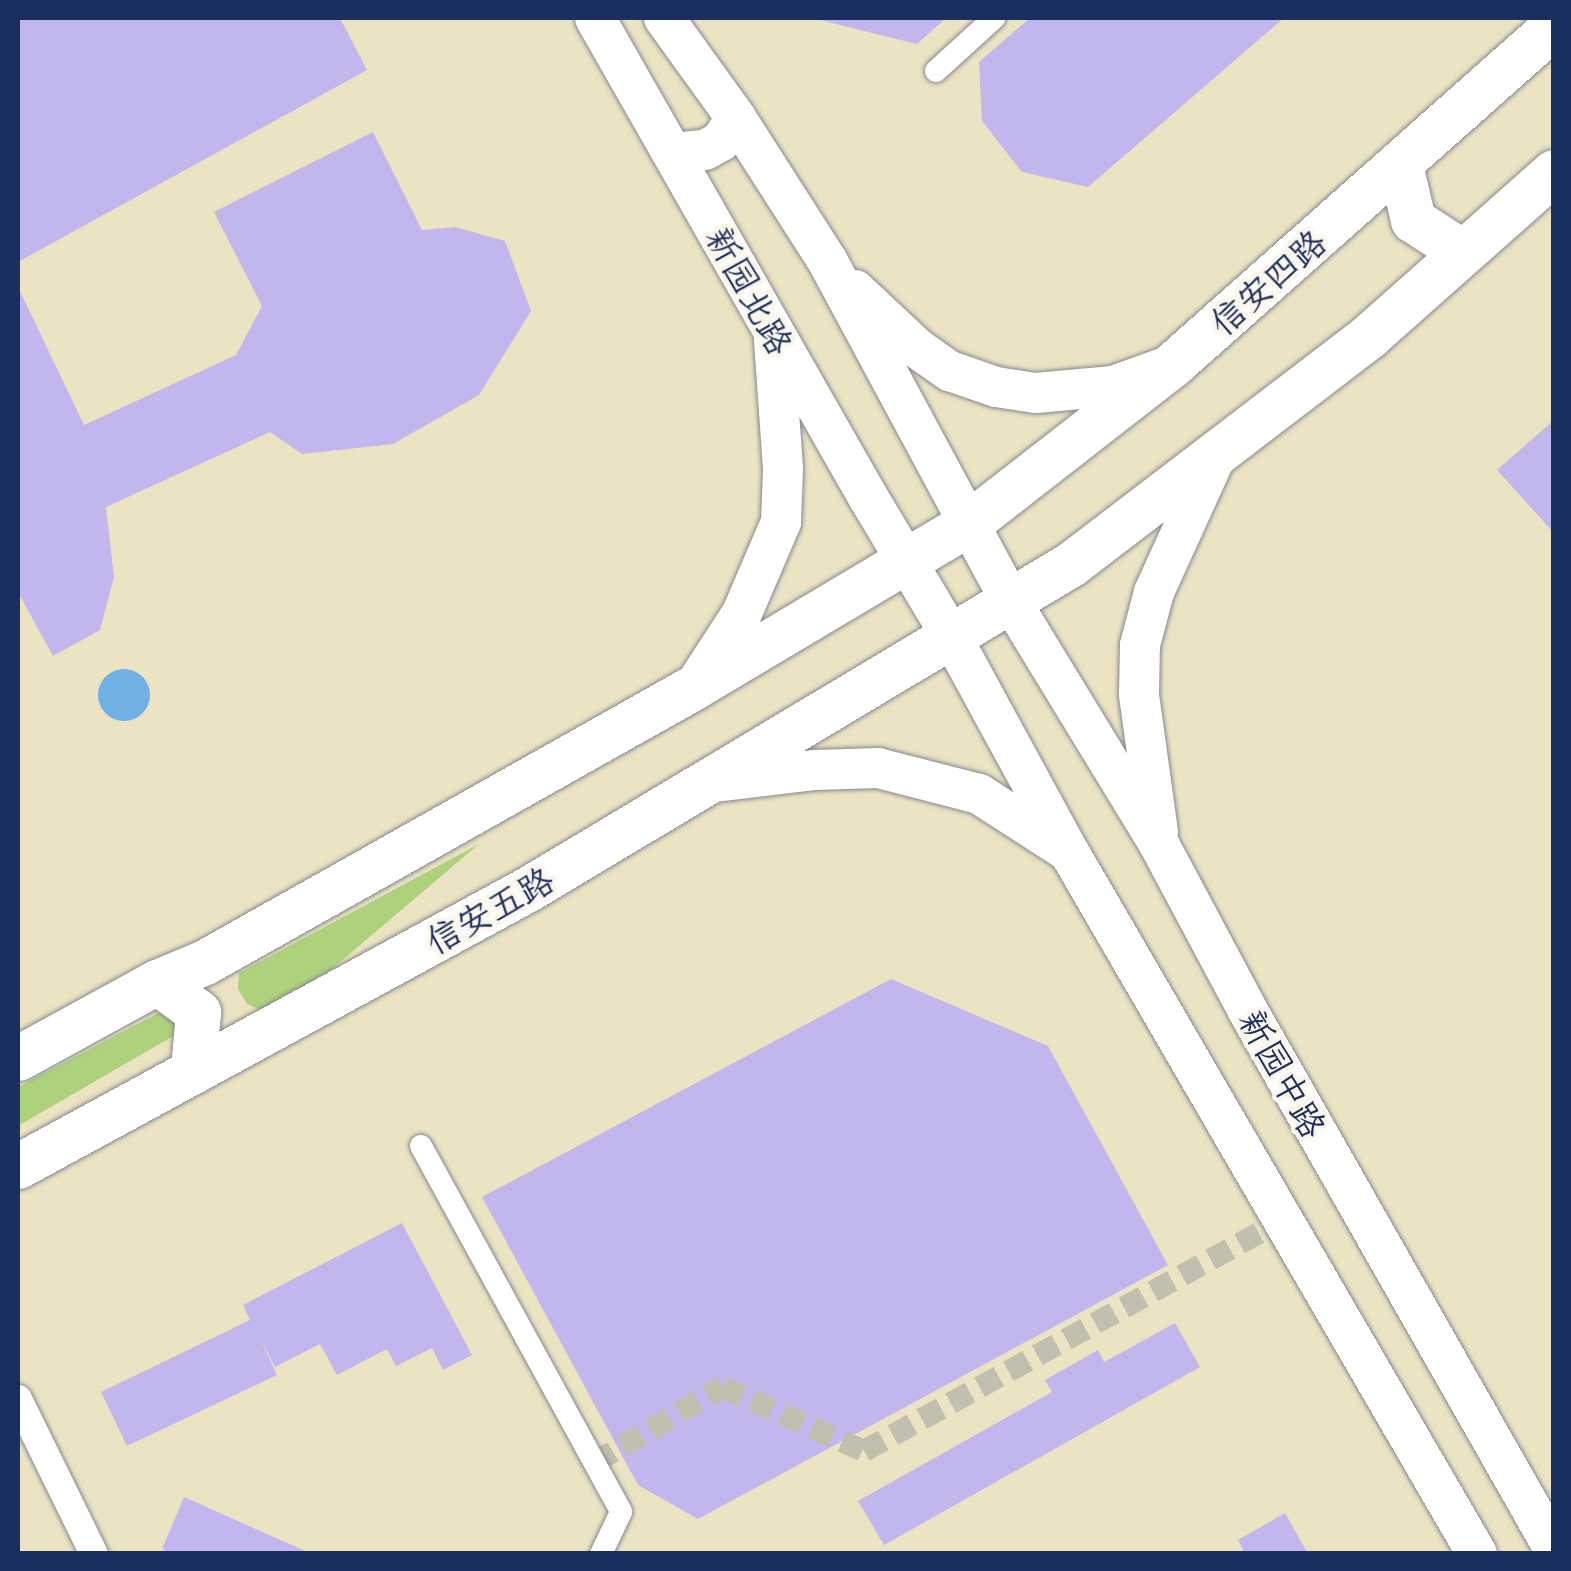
<!DOCTYPE html>
<html>
<head>
<meta charset="utf-8">
<style>
	body { margin:0 }
	#map { position:relative; width:1571px; height:1571px; overflow:hidden; background:#ebe3c2; font-family:"Playpen Sans","LXGW WenKai TC",sans-serif }
	div>[style] { position:absolute }
	[style*='--x'] { left:calc(var(--x)*1px); top:calc(var(--y)*1px); width:calc(var(--w)*1px); rotate:calc(var(--a)*1deg) }
	.green>* { inset:0; background:#aed27c }
	.water>* { inset:0; background:#6fb1e4 }
	.round { border-radius:50% }
	.building>* { inset:0; background:#c1b7ed }
	.pedestrian-tunnel>* { height:22px; margin-top:-11px; transform-origin:0; background:repeating-linear-gradient(90deg,#c1bfae 0 22px,transparent 0 33px) }
	.roads { filter:drop-shadow(0 0 2px #838990) drop-shadow(0 0 2px #838990) }
	.pedestrian>* { height:22px; margin:-11px; padding:0 11px; transform-origin:11px; border-radius:11px; background:#fff }
	.minor>* { height:28px; margin:-14px; padding:0 14px; transform-origin:14px; border-radius:14px; background:#fff }
	.secondary>* { height:40px; margin:-20px; padding:0 20px; transform-origin:20px; border-radius:20px; background:#fff }
	.primary>* { height:45px; margin:-22.5px; padding:0 22.5px; transform-origin:22.5px; border-radius:22.5px; background:#fff }
	span { translate:-50% -50%; white-space:nowrap; text-align:center; line-height:1.15; -webkit-text-stroke:9px #fbf7ec; paint-order:stroke }
	.street-label { font-size:35px; color:#1b2f5e }
	.frame { position:absolute; inset:0; border:20px solid #1b2f5e; pointer-events:none }
</style>
</head>
<body>
<div id="map">
	<div class="green">
		<i style="clip-path:polygon(479px 844px,326px 974px,260px 1010px,247px 1004px,238px 989px,239px 973px)"></i>
		<i style="clip-path:polygon(164px 1010px,176px 1017px,175px 1035px,18px 1126px,18px 1087px)"></i>
	</div>
	<div class="water">
		<i class="round" style="left:98px;top:669px;width:52px;height:52px"></i>
	</div>
	<div class="building">
		<i style="clip-path:polygon(18px 18px,340px 18px,367px 70px,18px 262px)"></i>
		<i style="clip-path:polygon(812px 18px,946px 18px,917px 44px)"></i>
		<i style="clip-path:polygon(1030px 18px,1284px 18px,1088px 187px,1022px 172px,982px 121px,979px 62px)"></i>
		<i style="clip-path:polygon(373px 132px,422px 230px,455px 227px,505px 241px,531px 311px,479px 395px,393px 444px,302px 454px,270px 432px,106px 507px,114px 577px,100px 630px,53px 656px,18px 592px,18px 287px,84px 425px,236px 355px,262px 306px,214px 212px)"></i>
		<i style="clip-path:polygon(1554px 420px,1554px 533px,1497px 470px)"></i>
		<i style="clip-path:polygon(891px 979px,1048px 1046px,1168px 1265px,698px 1519px,638px 1485px,482px 1197px)"></i>
		<i style="clip-path:polygon(402px 1223px,472px 1355px,443px 1370px,432px 1348px,396px 1366px,387px 1349px,337px 1375px,320px 1344px,275px 1367px,260px 1338px,277px 1375px,127px 1446px,101px 1392px,250px 1320px,243px 1305px)"></i>
		<i style="clip-path:polygon(1175px 1323px,1200px 1367px,884px 1545px,858px 1501px,1052px 1392px,1045px 1380px,1098px 1350px,1104px 1362px)"></i>
		<i style="clip-path:polygon(184px 1497px,312px 1554px,172px 1554px,162px 1549px)"></i>
		<i style="clip-path:polygon(1285px 1513px,1308px 1554px,1245px 1554px,1238px 1540px)"></i>
	</div>
	<div class="pedestrian-tunnel">
		<i style="--x:594;--y:1463;--w:149;--a:-30.7"></i>
		<i style="--x:722;--y:1387;--w:156;--a:24.3"></i>
		<i style="--x:864;--y:1451;--w:480;--a:-28.9"></i>
	</div>
	<div class="roads">
		<div class="pedestrian">
			<i style="--x:936;--y:71;--w:79;--a:-42.4"></i>
			<i style="--x:421;--y:1146;--w:417;--a:61.3"></i>
			<i style="--x:621;--y:1512;--w:47;--a:115.5"></i>
		</div>
		<div class="minor">
			<i style="--x:18;--y:1399;--w:173;--a:63.9"></i>
		</div>
		<div class="secondary">
			<i style="--x:595;--y:18;--w:551;--a:60.32"></i>
			<i style="--x:868;--y:497;--w:160;--a:59.1"></i>
			<i style="--x:950;--y:634;--w:248;--a:61.4"></i>
			<i style="--x:1069;--y:852;--w:812;--a:59.83"></i>
			<i style="--x:664;--y:18;--w:123;--a:54.2"></i>
			<i style="--x:736;--y:118;--w:171;--a:57.4"></i>
			<i style="--x:828;--y:262;--w:384;--a:61.7"></i>
			<i style="--x:1010;--y:600;--w:288;--a:58.6"></i>
			<i style="--x:1160;--y:846;--w:187;--a:61.9"></i>
			<i style="--x:1248;--y:1011;--w:619;--a:60.37"></i>
			<i style="--x:674;--y:153;--w:31;--a:-6"></i>
			<i style="--x:705;--y:150;--w:18;--a:-29"></i>
			<i style="--x:721;--y:141;--w:27;--a:-57"></i>
			<i style="--x:855;--y:290;--w:86;--a:43.1"></i>
			<i style="--x:918;--y:349;--w:39;--a:35"></i>
			<i style="--x:950;--y:371;--w:49;--a:19.2"></i>
			<i style="--x:996;--y:387;--w:40;--a:8.5"></i>
			<i style="--x:1036;--y:393;--w:77;--a:-5.2"></i>
			<i style="--x:1113;--y:386;--w:50;--a:-19.9"></i>
			<i style="--x:694;--y:687;--w:88;--a:-57"></i>
			<i style="--x:742;--y:613;--w:99;--a:-66.8"></i>
			<i style="--x:781;--y:522;--w:53;--a:-87.8"></i>
			<i style="--x:783;--y:469;--w:129;--a:-94"></i>
			<i style="--x:707;--y:783;--w:109;--a:-6.9"></i>
			<i style="--x:815;--y:770;--w:63;--a:-1.8"></i>
			<i style="--x:878;--y:768;--w:104;--a:14.4"></i>
			<i style="--x:979;--y:794;--w:103;--a:32.8"></i>
			<i style="--x:1158;--y:832;--w:138;--a:-97.9"></i>
			<i style="--x:1139;--y:695;--w:50;--a:-88.9"></i>
			<i style="--x:1140;--y:645;--w:55;--a:-75.2"></i>
			<i style="--x:1154;--y:592;--w:147;--a:-65.5"></i>
		</div>
		<div class="primary">
			<i style="--x:1400;--y:165;--w:57;--a:76.7"></i>
			<i style="--x:1413;--y:220;--w:59;--a:33.1"></i>
			<i style="--x:157;--y:982;--w:51;--a:36.2"></i>
			<i style="--x:198;--y:1012;--w:57;--a:95"></i>
			<i style="--x:18;--y:1058;--w:158;--a:-28.7"></i>
			<i style="--x:157;--y:982;--w:52;--a:-22.6"></i>
			<i style="--x:205;--y:962;--w:561;--a:-29.35"></i>
			<i style="--x:694;--y:687;--w:320;--a:-30.8"></i>
			<i style="--x:969;--y:523;--w:259;--a:-37.9"></i>
			<i style="--x:1173;--y:364;--w:509;--a:-41.58"></i>
			<i style="--x:18;--y:1166;--w:580;--a:-28.51"></i>
			<i style="--x:528;--y:889;--w:633;--a:-30.9"></i>
			<i style="--x:1071;--y:564;--w:375;--a:-37.4"></i>
			<i style="--x:1369;--y:336;--w:247;--a:-41.6"></i>
		</div>
	</div>
	<div class="street-label">
		<span style="left:1267px;top:281px;rotate:-41deg">信安四路</span>
		<span style="left:751px;top:290px;rotate:61deg">新园北路</span>
		<span style="left:489px;top:909px;rotate:-29deg">信安五路</span>
		<span style="left:1284px;top:1073px;rotate:61deg">新园中路</span>
	</div>
	<div class="frame"></div>
</div>
</body>
</html>
